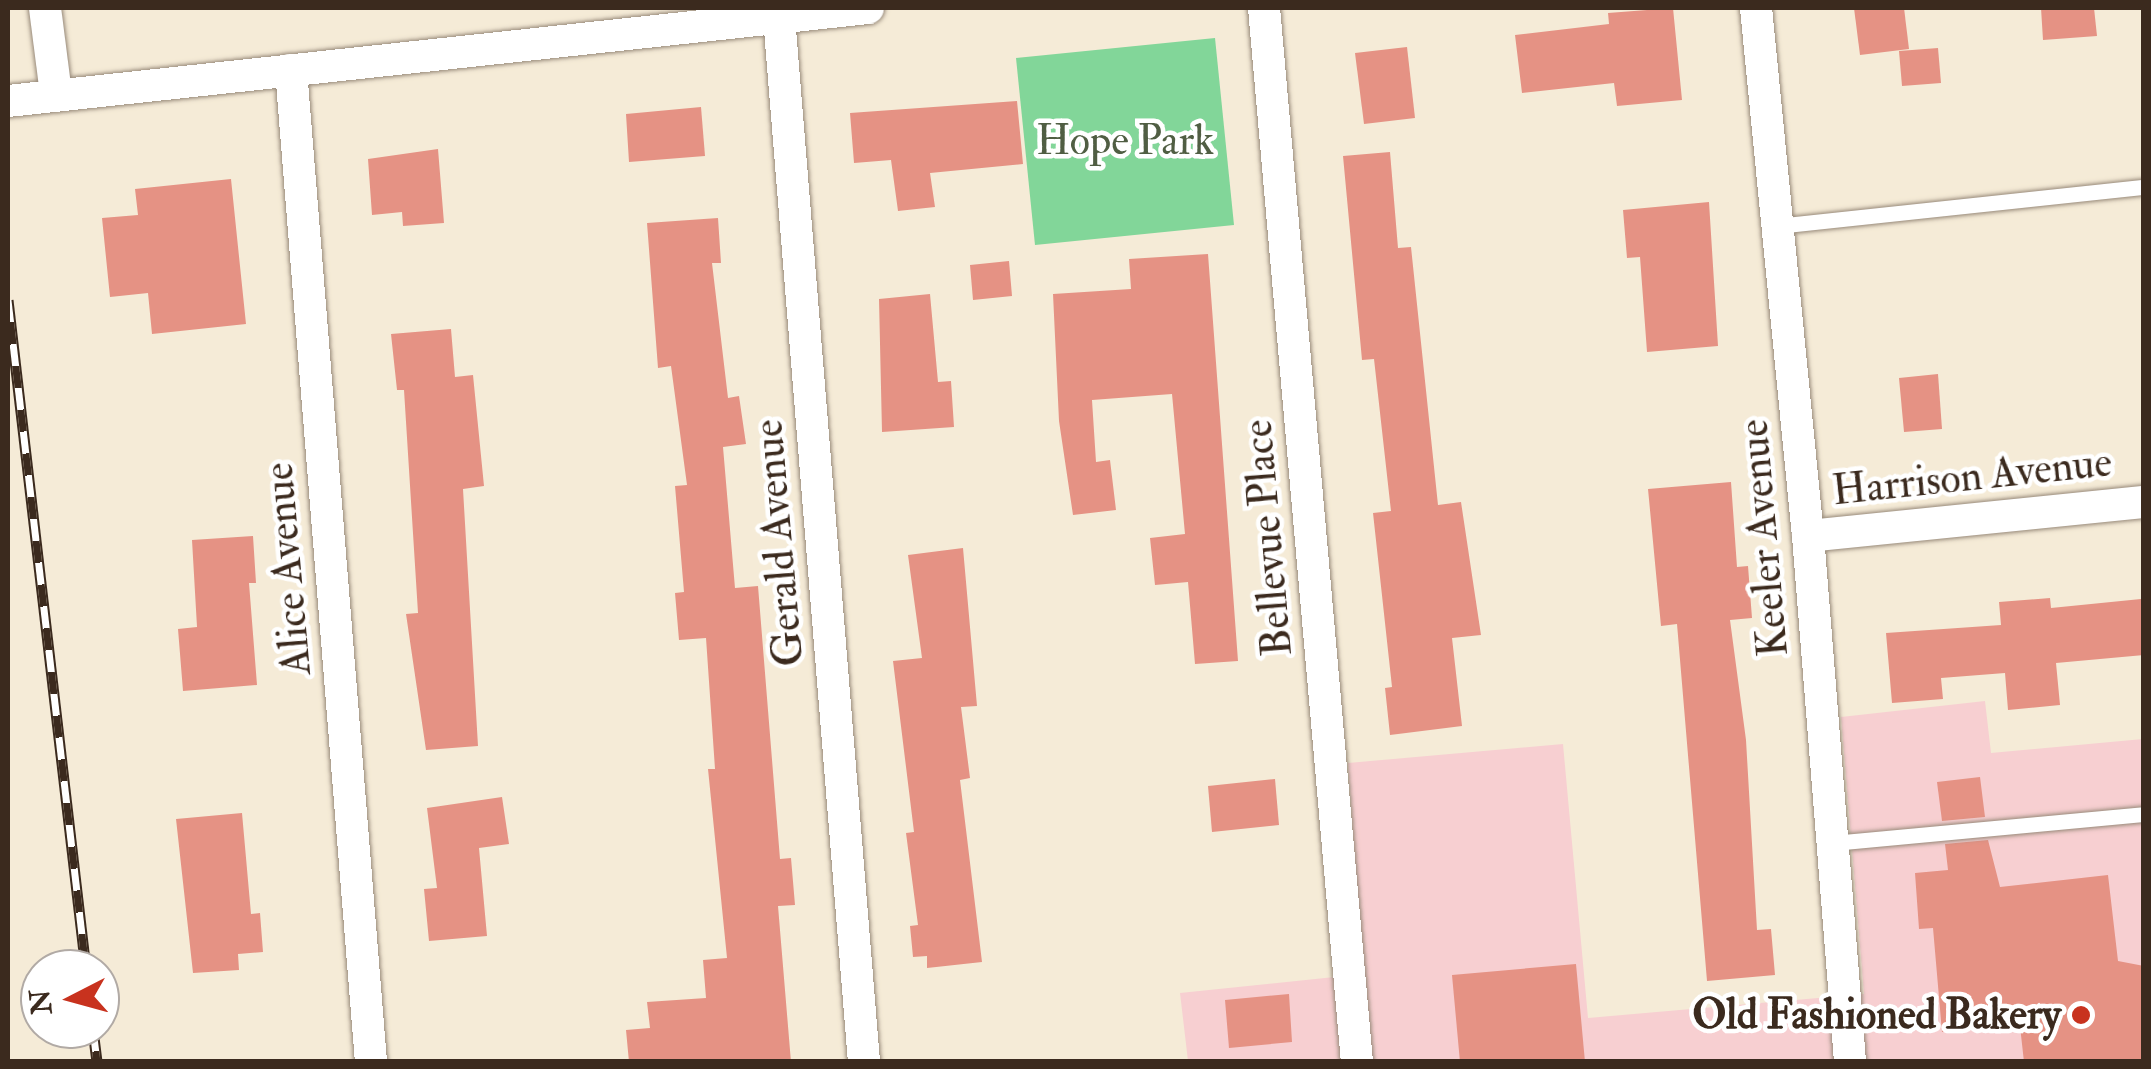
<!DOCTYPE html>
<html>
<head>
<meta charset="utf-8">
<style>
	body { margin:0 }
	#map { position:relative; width:2151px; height:1069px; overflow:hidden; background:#f5ebd7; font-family:"IM FELL Double Pica",serif }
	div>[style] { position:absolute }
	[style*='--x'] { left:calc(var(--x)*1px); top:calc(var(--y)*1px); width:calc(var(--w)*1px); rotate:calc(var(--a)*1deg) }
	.built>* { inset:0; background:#f7cfd1 }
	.green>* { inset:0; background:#82d699 }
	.building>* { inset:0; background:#e59284 }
	.roads { filter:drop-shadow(0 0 2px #988a7a) drop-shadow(0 0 2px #988a7a) }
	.service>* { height:15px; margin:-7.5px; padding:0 7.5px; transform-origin:7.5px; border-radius:7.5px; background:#fff }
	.minor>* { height:32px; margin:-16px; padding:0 16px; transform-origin:16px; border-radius:16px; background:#fff }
	.rail>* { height:11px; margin-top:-5.5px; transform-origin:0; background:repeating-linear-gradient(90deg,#fff 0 22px,#3b2a1e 0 44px); box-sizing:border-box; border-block:2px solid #3b2a1e }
	.dots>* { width:28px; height:28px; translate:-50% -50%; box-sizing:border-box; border:5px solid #fff; border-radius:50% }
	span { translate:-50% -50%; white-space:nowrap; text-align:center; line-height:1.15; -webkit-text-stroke:9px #fff; paint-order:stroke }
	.park-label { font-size:42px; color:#505e43 }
	.street-label { font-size:42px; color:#3b2a1e }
	.poi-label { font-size:42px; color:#3b2a1e; font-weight:700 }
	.right { translate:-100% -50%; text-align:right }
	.frame { position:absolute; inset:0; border:10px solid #3b2a1e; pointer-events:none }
	.north { position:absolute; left:20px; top:949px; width:100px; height:100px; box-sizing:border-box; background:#fff; border:2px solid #b1aaa5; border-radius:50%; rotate:264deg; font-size:28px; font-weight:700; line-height:40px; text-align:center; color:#3b2a1e }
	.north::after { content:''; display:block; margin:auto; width:35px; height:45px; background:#c8321e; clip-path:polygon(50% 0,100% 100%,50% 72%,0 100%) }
</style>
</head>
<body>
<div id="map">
	<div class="built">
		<i style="clip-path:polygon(1985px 701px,1991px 753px,2143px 739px,2143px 1061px,1188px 1061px,1180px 993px,1363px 974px,1348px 763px,1563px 744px,1588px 1018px,1864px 994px,1841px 717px)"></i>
	</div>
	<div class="green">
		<i style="clip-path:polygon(1215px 38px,1234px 225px,1035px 245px,1016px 58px)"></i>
	</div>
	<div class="building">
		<i style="clip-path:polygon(1673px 8px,1682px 100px,1617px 106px,1614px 83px,1522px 93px,1515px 35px,1609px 24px,1608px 13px)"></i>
		<i style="clip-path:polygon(1854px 8px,1904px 8px,1909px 49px,1860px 55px)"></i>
		<i style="clip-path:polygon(2041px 8px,2094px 8px,2097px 36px,2043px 40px)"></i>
		<i style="clip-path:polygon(1407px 47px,1415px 118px,1364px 124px,1355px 53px)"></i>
		<i style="clip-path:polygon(1938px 48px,1941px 83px,1902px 86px,1899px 51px)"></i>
		<i style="clip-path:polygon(1017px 101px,1023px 164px,930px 173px,935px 207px,898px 211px,891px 160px,854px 163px,850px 113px)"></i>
		<i style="clip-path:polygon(701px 107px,705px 156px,629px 162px,626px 114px)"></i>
		<i style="clip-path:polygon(438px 149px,444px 223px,403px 226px,402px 212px,372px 215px,368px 159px)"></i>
		<i style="clip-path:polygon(1390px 152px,1398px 248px,1411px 247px,1438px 505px,1461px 502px,1481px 635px,1452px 638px,1462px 726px,1390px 735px,1385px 688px,1392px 687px,1373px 513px,1391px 511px,1374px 359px,1362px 360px,1343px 156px)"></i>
		<i style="clip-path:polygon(231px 179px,246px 324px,152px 334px,148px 293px,110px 297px,102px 218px,138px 215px,135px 189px)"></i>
		<i style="clip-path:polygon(1709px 202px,1718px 346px,1647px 352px,1640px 257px,1627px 258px,1623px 210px)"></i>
		<i style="clip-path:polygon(718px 218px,721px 263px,712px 263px,728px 398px,739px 396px,746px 444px,723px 447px,735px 588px,758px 586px,780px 859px,791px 858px,795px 905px,778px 906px,791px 1062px,629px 1062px,626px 1030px,650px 1028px,647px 1002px,706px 998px,703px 960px,727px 958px,708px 769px,715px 769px,706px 638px,679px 640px,675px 593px,684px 592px,675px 486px,687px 485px,671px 366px,658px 368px,647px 223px)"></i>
		<i style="clip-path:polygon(1208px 254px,1238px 661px,1195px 664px,1188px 582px,1155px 585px,1150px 538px,1185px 534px,1172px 394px,1092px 400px,1096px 462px,1110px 460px,1116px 510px,1073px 515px,1059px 421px,1053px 294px,1131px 289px,1129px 259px)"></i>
		<i style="clip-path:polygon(1009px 261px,1012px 296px,973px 300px,970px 265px)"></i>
		<i style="clip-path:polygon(930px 294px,938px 382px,951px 381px,954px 427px,882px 432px,879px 299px)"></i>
		<i style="clip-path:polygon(451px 329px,455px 377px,473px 375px,484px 486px,463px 489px,478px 746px,426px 750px,406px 614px,418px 613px,404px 390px,397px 390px,391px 334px)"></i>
		<i style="clip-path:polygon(1938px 374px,1942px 429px,1904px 432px,1899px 378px)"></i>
		<i style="clip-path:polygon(1731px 482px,1737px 567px,1748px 566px,1752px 618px,1730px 620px,1746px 740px,1757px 930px,1771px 929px,1775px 975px,1707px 981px,1677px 624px,1661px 626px,1648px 489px)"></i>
		<i style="clip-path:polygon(253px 536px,256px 583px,249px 583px,257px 685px,183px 691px,178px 629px,197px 627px,192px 540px)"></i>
		<i style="clip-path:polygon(963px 548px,977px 706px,961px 707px,970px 778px,960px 780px,982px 962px,927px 968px,927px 956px,913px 957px,910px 926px,918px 925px,906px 833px,914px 832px,893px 661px,922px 658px,908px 555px)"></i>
		<i style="clip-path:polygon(2050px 598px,2051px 608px,2141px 599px,2144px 655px,2056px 663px,2060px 705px,2008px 710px,2005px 673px,1941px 678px,1943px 699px,1892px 703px,1886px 633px,2001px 625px,1999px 602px)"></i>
		<i style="clip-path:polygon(1980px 777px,1985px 817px,1942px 821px,1937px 782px)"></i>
		<i style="clip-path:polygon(1275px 779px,1279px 825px,1212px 832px,1208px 786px)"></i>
		<i style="clip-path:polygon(502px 797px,509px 844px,479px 848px,487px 936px,429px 941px,424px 889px,437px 888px,427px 808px)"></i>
		<i style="clip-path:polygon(242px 813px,251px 914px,260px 913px,263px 952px,238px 954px,239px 970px,193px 973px,176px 819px)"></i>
		<i style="clip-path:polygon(1988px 840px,2000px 887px,2108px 875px,2118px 961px,2144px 966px,2144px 1062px,2024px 1062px,2020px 1026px,1942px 1032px,1933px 928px,1919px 929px,1915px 873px,1948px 870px,1945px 844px)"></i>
		<i style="clip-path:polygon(1576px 964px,1585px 1062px,1460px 1062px,1452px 975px)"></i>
		<i style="clip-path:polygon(1289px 994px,1292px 1042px,1229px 1048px,1225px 1000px)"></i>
	</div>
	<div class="roads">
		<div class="service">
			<i style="--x:1777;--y:226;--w:369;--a:-6.1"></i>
			<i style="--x:1832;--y:843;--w:313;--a:-5.3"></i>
		</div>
		<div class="minor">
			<i style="--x:45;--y:8;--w:87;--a:82.7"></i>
			<i style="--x:1264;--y:8;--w:1058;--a:84.96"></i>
			<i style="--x:1756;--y:8;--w:531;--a:84.38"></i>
			<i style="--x:1808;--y:536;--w:528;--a:85.43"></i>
			<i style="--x:779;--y:17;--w:1048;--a:85.35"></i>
			<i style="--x:291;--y:70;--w:995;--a:85.39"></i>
			<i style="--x:8;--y:101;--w:865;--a:-6.17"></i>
			<i style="--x:1808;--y:536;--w:338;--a:-5.8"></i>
		</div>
	</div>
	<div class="rail">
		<i style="--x:8;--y:300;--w:674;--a:83.35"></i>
		<i style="--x:93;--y:1029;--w:33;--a:83"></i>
	</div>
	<div class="dots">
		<i style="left:2081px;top:1015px;background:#c8321e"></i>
	</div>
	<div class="park-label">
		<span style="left:1125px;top:141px">Hope Park</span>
	</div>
	<div class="street-label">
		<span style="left:1972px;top:477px;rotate:-6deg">Harrison Avenue</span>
		<span style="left:1268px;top:538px;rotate:-95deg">Bellevue Place</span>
		<span style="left:1764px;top:538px;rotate:-95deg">Keeler Avenue</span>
		<span style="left:779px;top:543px;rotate:-95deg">Gerald Avenue</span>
		<span style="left:288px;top:569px;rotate:-95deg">Alice Avenue</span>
	</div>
	<div class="poi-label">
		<span class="right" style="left:2061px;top:1015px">Old Fashioned Bakery</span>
	</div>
	<div class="frame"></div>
	<div class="north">N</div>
</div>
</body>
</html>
